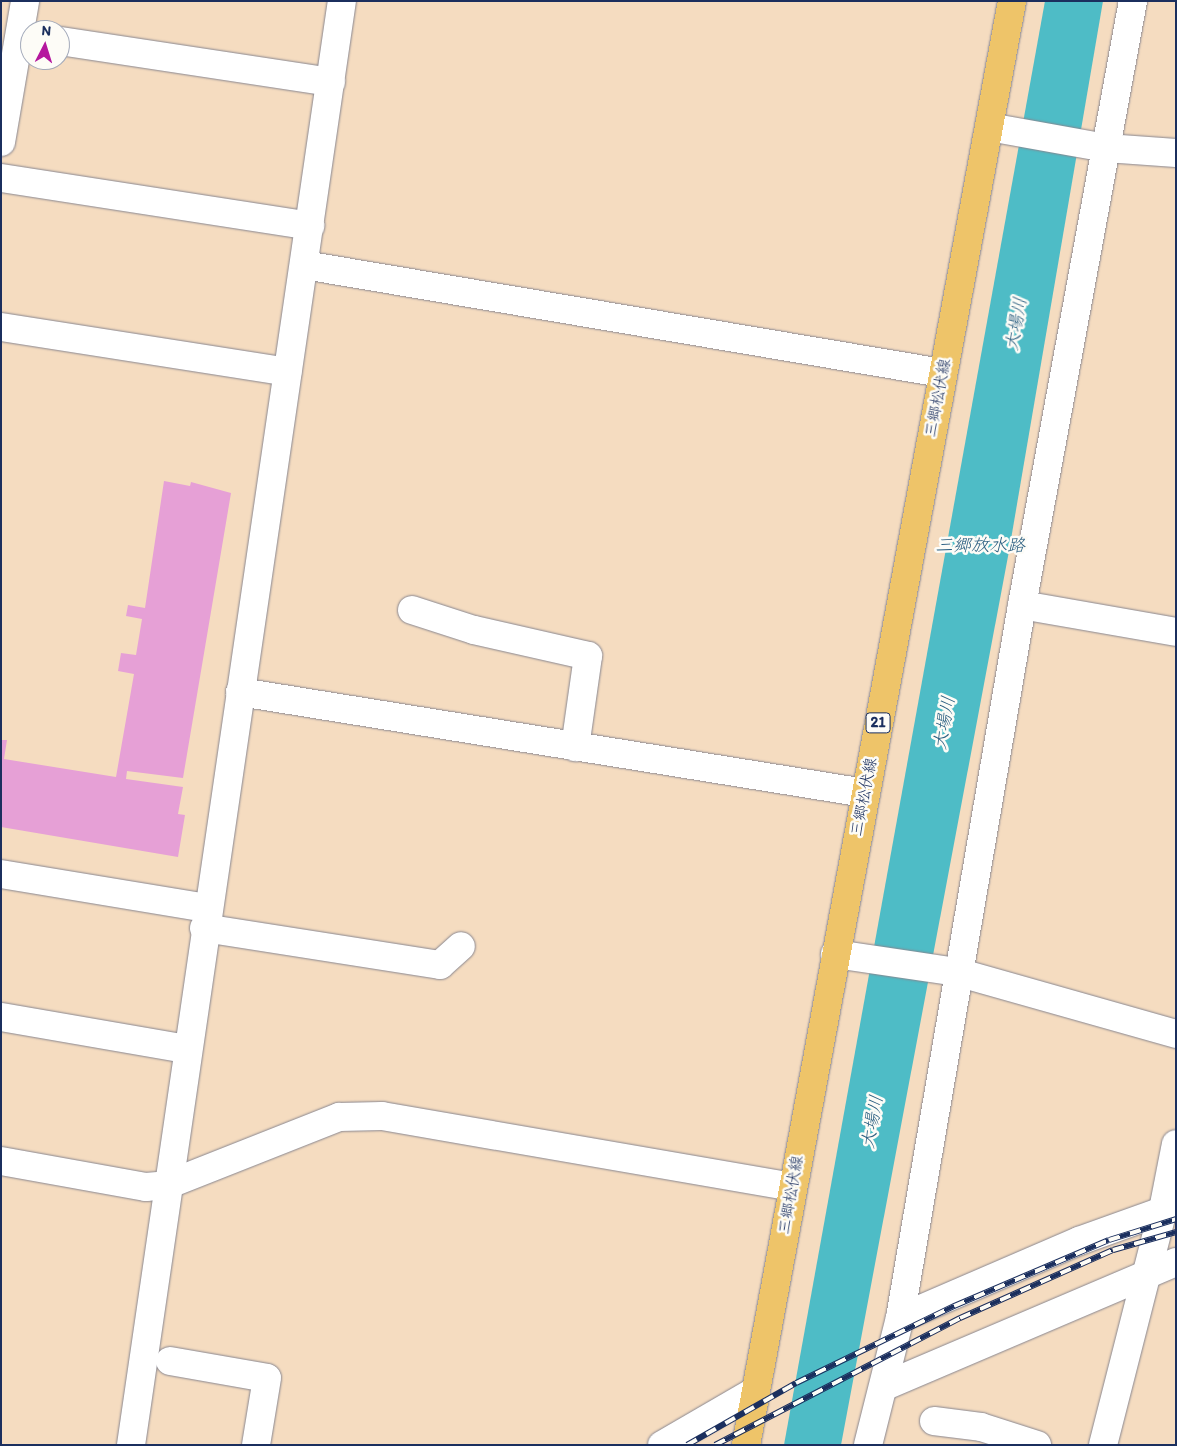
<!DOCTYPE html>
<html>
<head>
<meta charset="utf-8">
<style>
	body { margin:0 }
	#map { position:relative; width:1177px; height:1446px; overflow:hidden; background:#f5dcc0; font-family:Itim,"Klee One",sans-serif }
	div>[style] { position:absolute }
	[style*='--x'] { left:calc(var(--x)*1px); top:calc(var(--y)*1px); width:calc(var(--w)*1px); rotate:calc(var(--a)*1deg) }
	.water>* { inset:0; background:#4ebcc6 }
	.building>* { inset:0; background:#e6a0d6 }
	.roads { filter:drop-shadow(0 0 1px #88868f) drop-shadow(0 0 1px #88868f) }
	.minor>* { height:28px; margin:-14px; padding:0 14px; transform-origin:14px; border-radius:14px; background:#fff }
	.major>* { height:28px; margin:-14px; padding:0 14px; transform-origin:14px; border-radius:14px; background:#eec469 }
	.rail>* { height:5.5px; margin-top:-2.75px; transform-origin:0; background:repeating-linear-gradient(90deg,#fdfcf7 0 11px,#1b2f5e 0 22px); box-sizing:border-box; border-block:1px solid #1b2f5e }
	span { translate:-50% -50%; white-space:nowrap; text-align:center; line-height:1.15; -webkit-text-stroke:5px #fdfcf7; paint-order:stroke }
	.shield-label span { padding:1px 4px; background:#fdfcf7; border:1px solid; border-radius:4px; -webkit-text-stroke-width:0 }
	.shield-label { font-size:15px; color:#1b2f5e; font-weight:700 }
	.street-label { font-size:16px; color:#1b2f5e }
	.water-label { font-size:18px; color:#2d6082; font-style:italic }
	.frame { position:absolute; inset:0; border:2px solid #1b2f5e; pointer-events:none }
	.north { position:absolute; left:20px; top:20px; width:50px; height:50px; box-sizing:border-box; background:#fdfcf7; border:1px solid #a3aaba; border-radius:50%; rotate:5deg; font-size:14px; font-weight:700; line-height:20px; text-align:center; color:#1b2f5e }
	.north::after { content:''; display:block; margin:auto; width:18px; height:22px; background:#b5179e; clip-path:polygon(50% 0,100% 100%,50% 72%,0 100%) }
</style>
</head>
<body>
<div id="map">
	<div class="water">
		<i style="clip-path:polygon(1045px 1px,1103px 1px,1009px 551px,841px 1445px,784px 1445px)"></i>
	</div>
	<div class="building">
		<i style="clip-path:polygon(164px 481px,190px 486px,191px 482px,231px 493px,183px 778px,127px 771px,126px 779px,183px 787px,178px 814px,185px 815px,178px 857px,1px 827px,1px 740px,7px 740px,4px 759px,116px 777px,134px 674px,118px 671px,121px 653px,136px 655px,142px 619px,126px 616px,128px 605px,145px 608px)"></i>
	</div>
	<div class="roads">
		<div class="minor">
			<i style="--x:60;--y:41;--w:274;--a:8.6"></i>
			<i style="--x:989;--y:127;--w:119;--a:10.2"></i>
			<i style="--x:1106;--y:148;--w:70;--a:4.1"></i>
			<i style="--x:1;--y:142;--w:143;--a:-80.3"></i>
			<i style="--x:1;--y:178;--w:313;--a:8.8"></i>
			<i style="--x:304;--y:265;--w:647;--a:9.61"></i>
			<i style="--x:1;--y:327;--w:290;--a:8.9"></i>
			<i style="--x:1022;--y:605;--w:156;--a:9.9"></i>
			<i style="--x:412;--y:610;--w:65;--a:17.9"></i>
			<i style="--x:474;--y:630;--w:117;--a:12.8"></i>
			<i style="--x:588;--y:656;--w:92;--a:98.1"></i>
			<i style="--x:240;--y:692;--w:633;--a:9.18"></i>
			<i style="--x:1;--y:874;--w:209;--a:9.4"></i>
			<i style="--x:204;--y:928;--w:239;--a:8.9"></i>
			<i style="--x:440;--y:965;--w:28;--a:-42"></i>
			<i style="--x:835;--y:954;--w:123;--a:8.4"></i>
			<i style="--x:957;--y:972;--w:228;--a:15.8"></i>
			<i style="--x:1;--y:1017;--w:188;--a:9.8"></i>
			<i style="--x:1;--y:1161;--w:147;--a:10.2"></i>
			<i style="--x:146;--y:1187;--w:21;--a:-5"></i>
			<i style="--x:167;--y:1185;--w:185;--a:-21.6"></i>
			<i style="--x:339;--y:1117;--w:43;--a:-1.3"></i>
			<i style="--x:382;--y:1116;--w:417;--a:9.8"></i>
			<i style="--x:900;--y:1318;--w:195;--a:-23.3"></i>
			<i style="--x:1079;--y:1241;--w:103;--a:-19.8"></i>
			<i style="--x:170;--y:1361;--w:98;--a:9.9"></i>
			<i style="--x:267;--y:1378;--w:68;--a:99.3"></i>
			<i style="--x:885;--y:1386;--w:316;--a:-23.1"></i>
			<i style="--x:934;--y:1421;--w:47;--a:7.3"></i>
			<i style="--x:981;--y:1427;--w:59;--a:17.8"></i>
			<i style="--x:131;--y:1445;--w:1459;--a:-81.69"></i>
			<i style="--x:662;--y:1445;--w:108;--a:-30.1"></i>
			<i style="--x:868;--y:1445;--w:131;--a:-75.9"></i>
			<i style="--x:900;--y:1318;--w:723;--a:-80.29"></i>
			<i style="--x:1022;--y:605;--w:614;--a:-79.59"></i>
			<i style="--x:1103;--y:1445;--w:243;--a:-75.7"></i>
			<i style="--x:1163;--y:1210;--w:67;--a:-78.9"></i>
		</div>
		<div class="major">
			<i style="--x:746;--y:1445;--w:1468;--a:-79.56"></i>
		</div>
	</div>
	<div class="rail">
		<i style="--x:687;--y:1445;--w:125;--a:-29.6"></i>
		<i style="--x:796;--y:1383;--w:176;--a:-26"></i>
		<i style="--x:954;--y:1306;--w:168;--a:-23.1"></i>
		<i style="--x:1109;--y:1240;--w:70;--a:-17.4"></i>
		<i style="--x:715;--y:1445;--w:276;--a:-27.4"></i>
		<i style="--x:960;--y:1318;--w:167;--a:-24"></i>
		<i style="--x:1113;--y:1250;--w:66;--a:-15.9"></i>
	</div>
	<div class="shield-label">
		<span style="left:878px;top:723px">21</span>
	</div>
	<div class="street-label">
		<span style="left:938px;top:398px;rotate:-79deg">三郷松伏線</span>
		<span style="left:864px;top:797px;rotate:-79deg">三郷松伏線</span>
		<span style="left:791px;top:1195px;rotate:-80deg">三郷松伏線</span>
	</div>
	<div class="water-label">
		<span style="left:1016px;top:324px;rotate:-80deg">大場川</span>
		<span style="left:980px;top:545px">三郷放水路</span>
		<span style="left:944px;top:723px;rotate:-80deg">大場川</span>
		<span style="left:872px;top:1122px;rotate:-80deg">大場川</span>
	</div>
	<div class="frame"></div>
	<div class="north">N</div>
</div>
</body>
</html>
